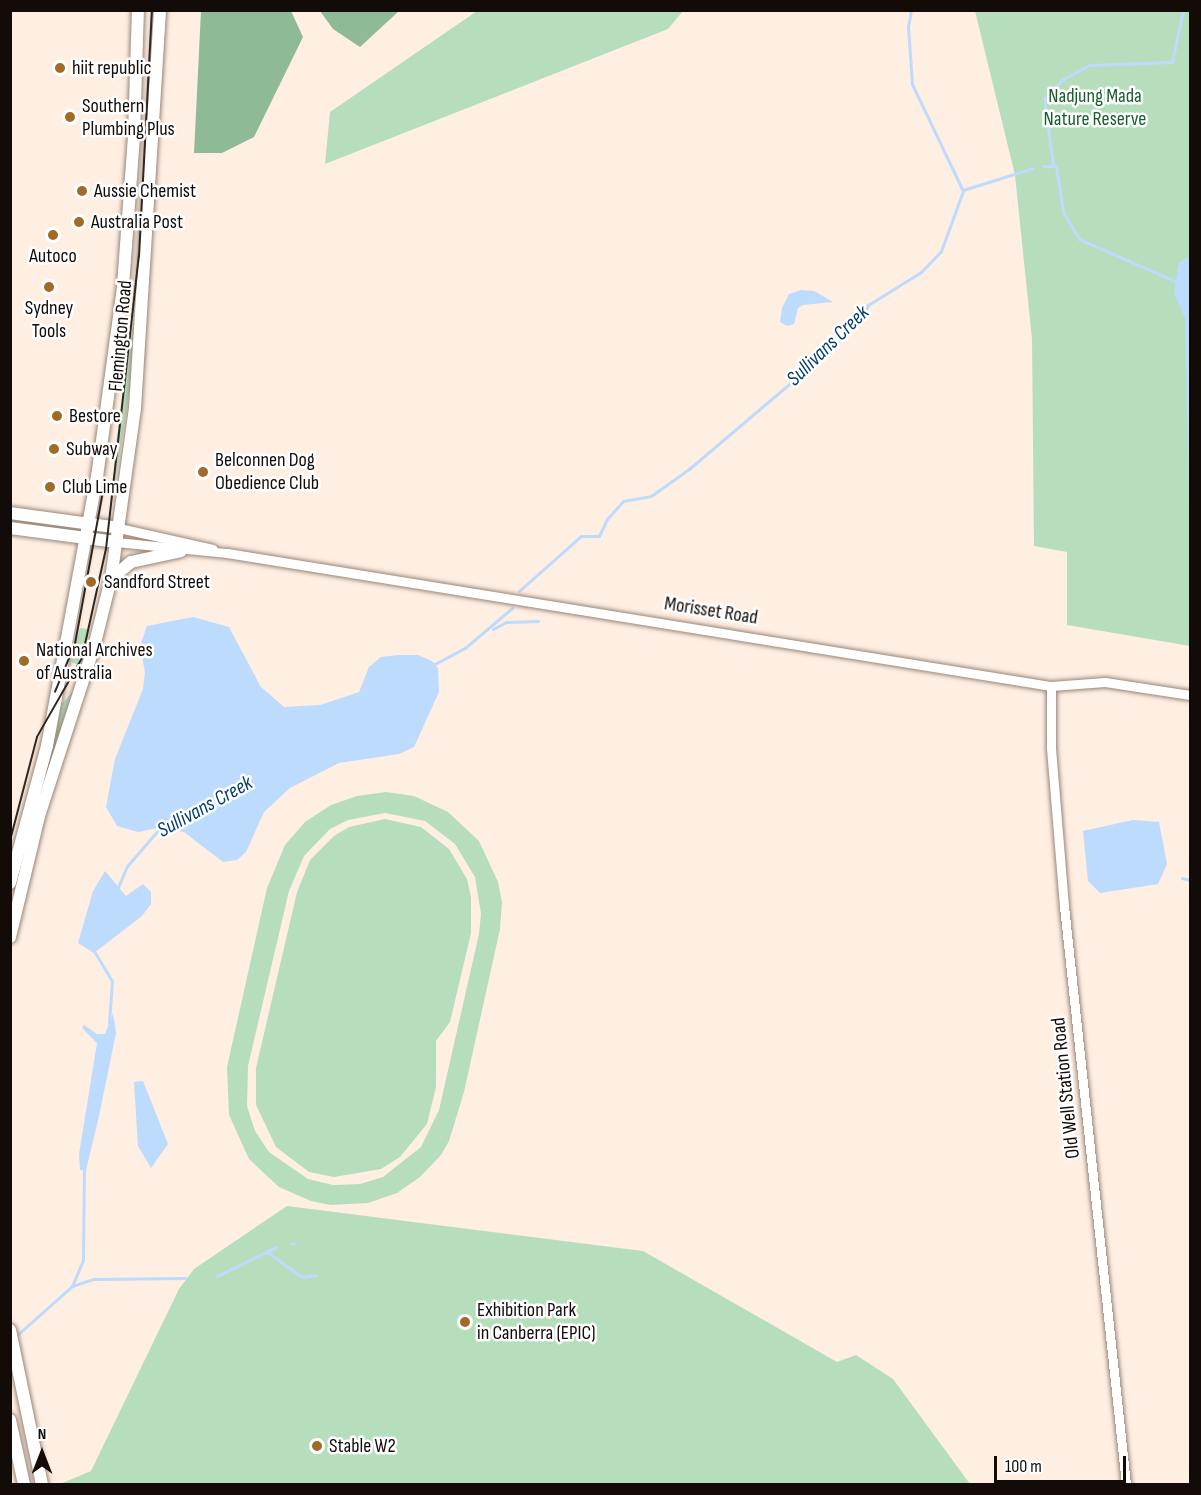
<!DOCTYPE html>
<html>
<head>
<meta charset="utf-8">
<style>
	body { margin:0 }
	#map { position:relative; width:1201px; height:1495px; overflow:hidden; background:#ffeee2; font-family:"Sofia Sans Condensed",sans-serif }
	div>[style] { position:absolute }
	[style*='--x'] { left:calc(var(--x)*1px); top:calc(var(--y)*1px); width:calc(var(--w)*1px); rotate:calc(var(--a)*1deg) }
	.green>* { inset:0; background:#b6debc }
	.forest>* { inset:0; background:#8ebb96 }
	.water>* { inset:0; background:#bddbfd }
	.stream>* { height:3px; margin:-1.5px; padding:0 1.5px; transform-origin:1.5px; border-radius:1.5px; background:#bddbfd }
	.roads { filter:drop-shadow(0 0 2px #998678) drop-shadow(0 0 2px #998678) }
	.minor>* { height:9px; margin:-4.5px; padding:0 4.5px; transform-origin:4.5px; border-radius:4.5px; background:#fff }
	.major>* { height:12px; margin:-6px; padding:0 6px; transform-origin:6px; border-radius:6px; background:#fff }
	.tram>* { height:1.5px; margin:-0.75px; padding:0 0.75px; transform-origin:0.75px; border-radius:0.75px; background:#2f2722 }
	.dots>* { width:16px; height:16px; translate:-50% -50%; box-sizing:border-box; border:3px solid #fff; border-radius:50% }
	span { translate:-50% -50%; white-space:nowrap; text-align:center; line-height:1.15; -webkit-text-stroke:5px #fff; paint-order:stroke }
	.poi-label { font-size:20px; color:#120b07 }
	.left { translate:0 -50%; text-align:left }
	.park-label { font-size:20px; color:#195d2d }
	.street-label { font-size:20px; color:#120b07 }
	.water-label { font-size:21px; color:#043d6f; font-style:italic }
	.frame { position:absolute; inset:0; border:12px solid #120b07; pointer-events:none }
	.north { position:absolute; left:12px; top:1423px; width:60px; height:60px; -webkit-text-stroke:4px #fff; paint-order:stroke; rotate:0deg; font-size:16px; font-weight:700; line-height:24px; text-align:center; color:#120b07 }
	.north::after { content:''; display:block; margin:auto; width:21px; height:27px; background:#120b07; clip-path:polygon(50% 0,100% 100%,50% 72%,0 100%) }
	.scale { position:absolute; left:994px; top:1456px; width:132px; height:27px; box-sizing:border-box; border:3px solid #120b07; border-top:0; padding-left:8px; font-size:18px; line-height:21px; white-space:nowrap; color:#120b07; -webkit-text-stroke:4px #fff; paint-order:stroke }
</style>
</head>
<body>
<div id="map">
	<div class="green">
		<i style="clip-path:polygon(477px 11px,683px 11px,668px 29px,325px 164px,330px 112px)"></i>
		<i style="clip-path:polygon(975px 11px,1190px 11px,1190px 646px,1067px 625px,1067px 552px,1034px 546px,1032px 339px,1015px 175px)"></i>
		<i style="clip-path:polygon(135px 314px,132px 374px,113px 498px,116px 443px)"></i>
		<i style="clip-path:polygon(80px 628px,88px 629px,78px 665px,71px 662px)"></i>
		<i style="clip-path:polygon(75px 689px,11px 914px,59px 707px)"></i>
		<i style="clip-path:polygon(evenodd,386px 792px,414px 796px,448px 812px,479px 841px,498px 882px,502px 902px,500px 929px,464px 1092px,449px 1141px,441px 1155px,420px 1177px,397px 1193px,368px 1203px,330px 1205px,311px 1201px,279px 1187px,249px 1159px,229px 1115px,227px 1067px,267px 888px,285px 845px,305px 822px,331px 805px,357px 796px,386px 792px,385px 813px,425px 821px,455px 844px,475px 877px,481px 914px,479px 934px,439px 1110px,421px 1147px,383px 1177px,360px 1184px,333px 1185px,308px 1179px,269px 1152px,255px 1131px,247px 1106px,248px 1066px,289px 891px,304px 856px,330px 829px,348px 820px,385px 813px)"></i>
		<i style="clip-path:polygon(385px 819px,421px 827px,449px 849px,467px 879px,471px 897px,471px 933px,450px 1022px,436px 1041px,436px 1087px,427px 1124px,400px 1157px,381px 1169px,334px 1177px,309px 1172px,276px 1147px,256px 1105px,256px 1068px,297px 892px,310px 860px,334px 836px,349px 827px)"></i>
		<i style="clip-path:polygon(287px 1206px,643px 1251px,837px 1362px,856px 1355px,893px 1379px,970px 1484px,60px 1484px,91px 1471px,179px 1289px,194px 1269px)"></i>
	</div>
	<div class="forest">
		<i style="clip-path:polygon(201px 11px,291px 11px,303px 37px,254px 137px,222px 153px,194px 153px)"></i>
		<i style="clip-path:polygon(320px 11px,399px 11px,360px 47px,333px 29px)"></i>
	</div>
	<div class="water">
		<i style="clip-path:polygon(1190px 257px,1190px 550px,1185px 318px,1174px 293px,1179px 262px)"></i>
		<i style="clip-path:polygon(801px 290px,814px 291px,833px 302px,803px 305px,798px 308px,794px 324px,787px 326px,780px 322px,782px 308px,789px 294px)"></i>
		<i style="clip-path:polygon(193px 617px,229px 627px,261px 687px,284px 707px,320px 705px,359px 692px,369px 667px,381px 657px,399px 655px,418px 655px,432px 661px,438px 668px,439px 692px,414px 747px,399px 754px,339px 763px,290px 788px,264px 812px,246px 852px,237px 860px,223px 862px,184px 832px,158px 828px,138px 832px,117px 826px,106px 807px,115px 759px,143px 689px,145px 672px,140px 646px,147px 626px)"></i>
		<i style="clip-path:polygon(1133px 820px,1159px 822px,1167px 864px,1158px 884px,1100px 893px,1088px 881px,1083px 831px)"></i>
		<i style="clip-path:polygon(105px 871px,126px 896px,143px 884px,151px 892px,151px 904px,142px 916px,94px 953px,78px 943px,93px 891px)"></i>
		<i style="clip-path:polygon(113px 1013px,116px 1033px,99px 1116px,86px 1170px,80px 1170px,79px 1154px,97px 1043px,82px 1028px,84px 1025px,97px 1034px,105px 1034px)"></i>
		<i style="clip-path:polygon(143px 1081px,168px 1144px,151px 1168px,138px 1146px,134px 1082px)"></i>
	</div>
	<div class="stream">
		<i style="--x:1053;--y:164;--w:66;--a:-97.9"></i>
		<i style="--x:1044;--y:99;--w:26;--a:-47"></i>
		<i style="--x:1062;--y:80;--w:31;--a:-29"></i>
		<i style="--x:1089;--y:65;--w:83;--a:-2.1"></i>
		<i style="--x:1172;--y:62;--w:53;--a:-78.1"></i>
		<i style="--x:1043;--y:166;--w:13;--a:0"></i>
		<i style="--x:1056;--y:166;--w:47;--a:81.3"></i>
		<i style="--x:1063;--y:212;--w:31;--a:59"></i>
		<i style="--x:1079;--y:239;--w:109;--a:23.7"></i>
		<i style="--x:963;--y:190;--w:73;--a:-17.4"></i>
		<i style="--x:519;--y:591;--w:83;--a:-41.6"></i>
		<i style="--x:581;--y:536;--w:18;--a:0"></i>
		<i style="--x:599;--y:536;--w:19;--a:-65"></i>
		<i style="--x:607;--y:519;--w:24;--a:-48"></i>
		<i style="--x:623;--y:501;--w:28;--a:-10"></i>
		<i style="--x:651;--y:496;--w:47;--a:-35.4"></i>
		<i style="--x:689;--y:469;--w:172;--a:-40.3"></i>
		<i style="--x:820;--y:358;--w:56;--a:-42.8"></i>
		<i style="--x:861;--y:320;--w:17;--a:-65"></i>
		<i style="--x:868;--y:305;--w:62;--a:-31.9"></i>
		<i style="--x:921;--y:272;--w:29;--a:-46"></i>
		<i style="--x:941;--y:251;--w:64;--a:-69.9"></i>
		<i style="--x:963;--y:191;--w:119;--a:-115.5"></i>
		<i style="--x:912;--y:84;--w:57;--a:-94"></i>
		<i style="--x:908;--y:27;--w:17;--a:-80"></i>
		<i style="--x:493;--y:629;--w:15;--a:-28"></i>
		<i style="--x:506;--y:622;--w:32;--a:-2"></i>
		<i style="--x:431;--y:666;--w:38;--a:-28"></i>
		<i style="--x:465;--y:648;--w:62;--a:-40.4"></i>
		<i style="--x:1182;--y:878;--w:8;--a:14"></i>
		<i style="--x:116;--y:892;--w:28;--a:-67"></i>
		<i style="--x:127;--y:866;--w:52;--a:-48.9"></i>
		<i style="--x:94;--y:951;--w:35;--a:59"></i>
		<i style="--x:112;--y:981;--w:42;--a:94.1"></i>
		<i style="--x:291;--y:1244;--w:3;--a:-18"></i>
		<i style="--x:267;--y:1252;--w:43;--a:35.5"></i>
		<i style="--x:302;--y:1277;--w:14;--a:-8"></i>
		<i style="--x:217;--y:1276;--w:66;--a:-26.2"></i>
		<i style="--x:72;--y:1286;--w:23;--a:-18"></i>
		<i style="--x:94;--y:1279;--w:91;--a:-0.6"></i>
		<i style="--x:16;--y:1336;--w:75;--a:-41.8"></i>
		<i style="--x:72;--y:1286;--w:28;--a:-67"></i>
		<i style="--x:83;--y:1260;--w:91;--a:-89.4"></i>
	</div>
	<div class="roads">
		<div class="minor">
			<i style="--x:119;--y:528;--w:96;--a:12.6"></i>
			<i style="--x:116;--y:542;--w:112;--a:5.7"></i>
			<i style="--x:227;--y:553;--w:835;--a:9.17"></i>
			<i style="--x:1051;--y:686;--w:54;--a:-4.2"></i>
			<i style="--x:1105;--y:682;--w:86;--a:8.7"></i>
			<i style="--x:1051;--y:686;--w:62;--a:90"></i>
			<i style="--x:1051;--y:748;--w:159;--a:85.3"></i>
			<i style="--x:1064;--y:906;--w:581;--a:83.88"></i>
		</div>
		<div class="major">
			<i style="--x:10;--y:513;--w:110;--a:7.8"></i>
			<i style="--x:10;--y:528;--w:107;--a:7.5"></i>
			<i style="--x:112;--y:578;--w:25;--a:-40"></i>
			<i style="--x:131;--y:562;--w:51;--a:-12.4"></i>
			<i style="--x:10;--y:883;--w:142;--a:-74.9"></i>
			<i style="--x:47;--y:746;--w:274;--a:-79.5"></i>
			<i style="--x:97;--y:477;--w:193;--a:-82.2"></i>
			<i style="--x:123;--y:286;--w:151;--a:-85.8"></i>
			<i style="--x:134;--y:135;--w:125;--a:-88.2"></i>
			<i style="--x:10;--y:937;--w:124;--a:-76.5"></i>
			<i style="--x:39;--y:816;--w:178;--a:-72"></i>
			<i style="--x:94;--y:647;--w:70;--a:-76"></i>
			<i style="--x:111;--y:579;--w:173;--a:-82"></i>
			<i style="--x:135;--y:408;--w:399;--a:-86.4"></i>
			<i style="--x:10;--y:1330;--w:157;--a:78.3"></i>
			<i style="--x:10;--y:1420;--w:66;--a:77.7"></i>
		</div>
	</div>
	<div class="tram">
		<i style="--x:55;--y:692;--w:52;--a:-67.4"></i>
		<i style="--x:75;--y:644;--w:161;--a:-79.6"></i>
		<i style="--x:10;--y:841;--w:107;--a:-75.4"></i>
		<i style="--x:37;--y:737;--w:91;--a:-60.3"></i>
		<i style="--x:82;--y:658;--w:112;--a:-77.6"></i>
		<i style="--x:106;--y:549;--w:294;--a:-83.6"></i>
		<i style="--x:139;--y:257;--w:247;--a:-87"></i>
	</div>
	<div class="dots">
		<i style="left:60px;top:68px;background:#a26a27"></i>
		<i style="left:70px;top:117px;background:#a26a27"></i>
		<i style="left:82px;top:191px;background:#a26a27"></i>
		<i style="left:79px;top:222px;background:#a26a27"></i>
		<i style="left:53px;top:235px;background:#a26a27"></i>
		<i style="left:49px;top:287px;background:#a26a27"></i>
		<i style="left:57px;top:416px;background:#a26a27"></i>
		<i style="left:54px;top:449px;background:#a26a27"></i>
		<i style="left:203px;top:472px;background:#a26a27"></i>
		<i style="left:50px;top:487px;background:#a26a27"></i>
		<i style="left:91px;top:582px;background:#a26a27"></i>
		<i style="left:24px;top:661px;background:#a26a27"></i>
		<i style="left:465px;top:1322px;background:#a26a27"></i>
		<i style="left:317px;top:1446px;background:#a26a27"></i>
	</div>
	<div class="poi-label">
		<span class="left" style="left:72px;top:68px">hiit republic</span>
		<span class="left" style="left:82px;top:118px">Southern<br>Plumbing Plus</span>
		<span class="left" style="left:94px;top:191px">Aussie Chemist</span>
		<span class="left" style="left:91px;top:222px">Australia Post</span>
		<span style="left:53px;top:256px">Autoco</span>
		<span style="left:49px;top:320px">Sydney<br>Tools</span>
		<span class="left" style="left:69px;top:416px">Bestore</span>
		<span class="left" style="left:66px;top:449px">Subway</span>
		<span class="left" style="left:215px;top:472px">Belconnen Dog<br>Obedience Club</span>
		<span class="left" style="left:62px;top:487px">Club Lime</span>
		<span class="left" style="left:104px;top:582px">Sandford Street</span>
		<span class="left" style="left:36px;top:662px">National Archives<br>of Australia</span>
		<span class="left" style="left:477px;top:1322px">Exhibition Park<br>in Canberra (EPIC)</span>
		<span class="left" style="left:329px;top:1446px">Stable W2</span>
	</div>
	<div class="park-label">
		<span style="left:1095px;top:108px">Nadjung Mada<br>Nature Reserve</span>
	</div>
	<div class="street-label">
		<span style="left:121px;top:336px;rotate:-85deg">Flemington Road</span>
		<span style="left:711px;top:611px;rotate:9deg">Morisset Road</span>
		<span style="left:1066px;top:1088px;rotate:-96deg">Old Well Station Road</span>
	</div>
	<div class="water-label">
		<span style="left:828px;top:346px;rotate:-44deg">Sullivans Creek</span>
		<span style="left:205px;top:807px;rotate:-29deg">Sullivans Creek</span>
	</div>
	<div class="frame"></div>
	<div class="north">N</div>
	<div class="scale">100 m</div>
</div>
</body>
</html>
